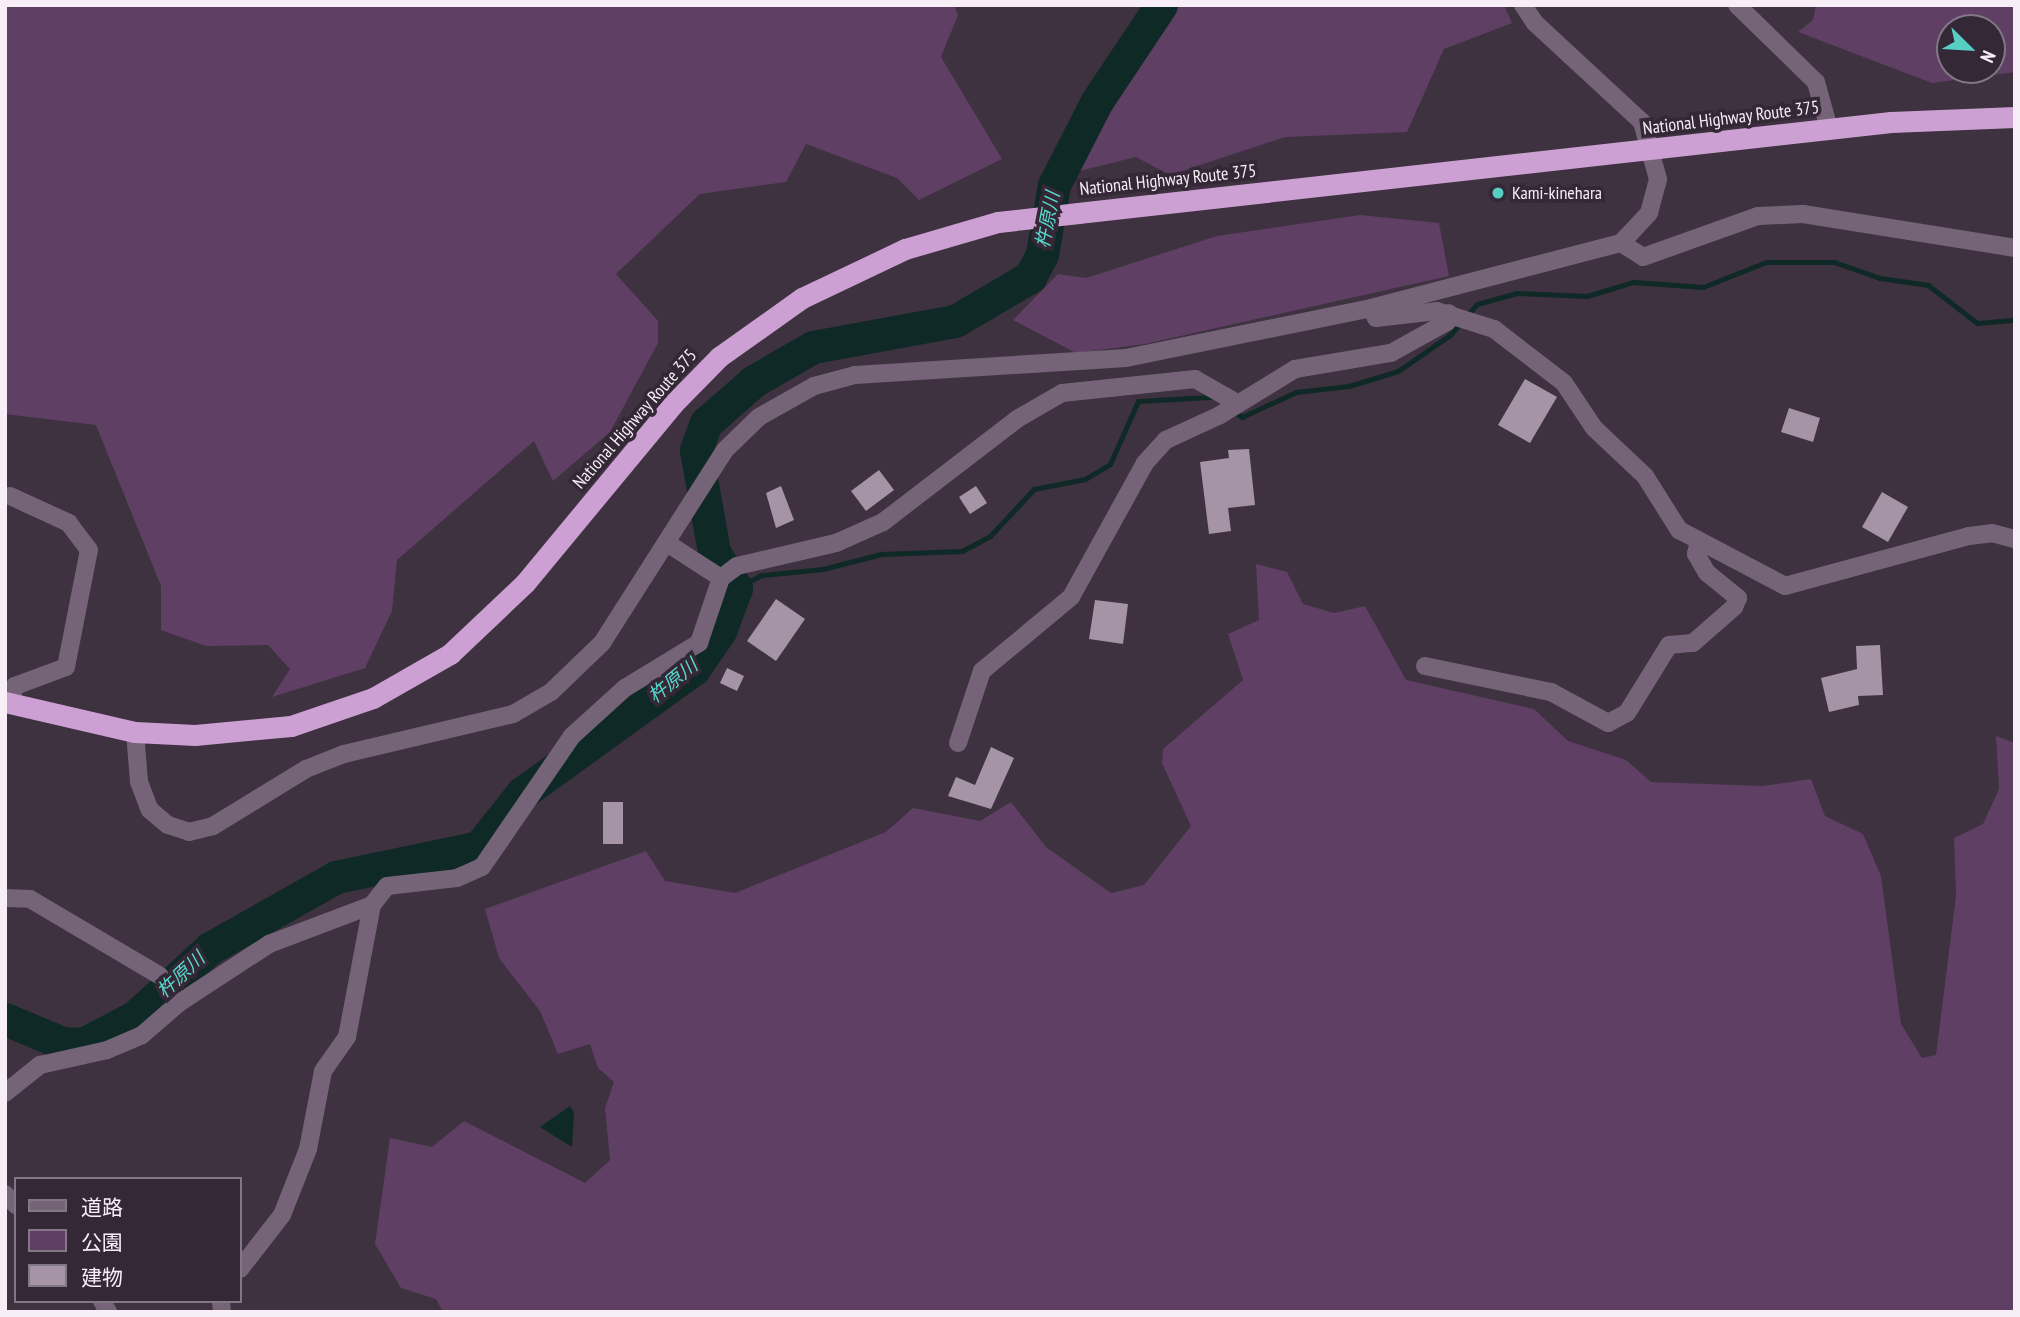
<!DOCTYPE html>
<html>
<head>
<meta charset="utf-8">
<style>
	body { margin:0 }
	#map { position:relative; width:2020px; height:1317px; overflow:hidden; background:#3e3140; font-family:"PT Sans Narrow","Noto Sans JP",sans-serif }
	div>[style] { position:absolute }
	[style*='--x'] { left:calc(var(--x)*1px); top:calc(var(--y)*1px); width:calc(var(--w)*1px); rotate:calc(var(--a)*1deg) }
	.green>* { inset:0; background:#5f4064 }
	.water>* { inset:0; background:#0e2926 }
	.stream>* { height:5px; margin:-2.5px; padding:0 2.5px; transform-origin:2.5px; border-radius:2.5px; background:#0e2926 }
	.river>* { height:33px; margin:-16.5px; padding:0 16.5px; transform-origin:16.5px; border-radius:16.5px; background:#0e2926 }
	.building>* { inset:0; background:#a494a6 }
	.minor>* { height:18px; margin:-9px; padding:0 9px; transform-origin:9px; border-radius:9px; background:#756478 }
	.highway>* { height:21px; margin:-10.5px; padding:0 10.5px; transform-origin:10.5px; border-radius:10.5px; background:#cca0d2 }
	.dots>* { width:19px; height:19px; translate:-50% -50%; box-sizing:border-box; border:4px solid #342736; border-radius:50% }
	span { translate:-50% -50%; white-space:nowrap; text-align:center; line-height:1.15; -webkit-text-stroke:7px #342736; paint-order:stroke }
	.street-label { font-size:18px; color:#f7eef8 }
	.poi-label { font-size:18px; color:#f7eef8 }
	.left { translate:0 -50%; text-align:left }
	.water-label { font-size:19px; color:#58d8cb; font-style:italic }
	.frame { position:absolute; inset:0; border:7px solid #f7eef8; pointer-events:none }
	.legend { position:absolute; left:14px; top:1177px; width:228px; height:126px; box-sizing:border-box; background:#342736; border:2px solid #827784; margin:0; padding:9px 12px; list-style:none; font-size:21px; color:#f7eef8 }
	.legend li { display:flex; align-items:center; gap:14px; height:35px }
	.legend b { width:35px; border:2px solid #827784 }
	.north { position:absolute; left:1936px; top:14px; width:70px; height:70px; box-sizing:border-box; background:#342736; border:2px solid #827784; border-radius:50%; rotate:114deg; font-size:19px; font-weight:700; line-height:28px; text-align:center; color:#f7eef8 }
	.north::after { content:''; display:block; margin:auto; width:24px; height:32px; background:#57cec2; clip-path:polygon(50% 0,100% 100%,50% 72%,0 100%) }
</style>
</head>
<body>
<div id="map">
	<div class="green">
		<i style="clip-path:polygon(5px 5px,954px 5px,958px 15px,941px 57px,1002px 159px,919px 200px,897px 178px,806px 144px,786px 182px,700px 194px,616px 274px,658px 321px,658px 343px,610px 432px,553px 481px,534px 441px,397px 560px,392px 611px,365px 668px,272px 697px,290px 669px,268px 645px,206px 646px,161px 630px,161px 586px,96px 425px,5px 414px)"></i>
		<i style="clip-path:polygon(1171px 5px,1504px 5px,1512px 23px,1444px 49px,1407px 132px,1285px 137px,1170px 175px,1136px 157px,1071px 173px)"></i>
		<i style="clip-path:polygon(evenodd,1816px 5px,2015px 5px,2015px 72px,1932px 83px,1798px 32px,1813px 20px,1816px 5px,1950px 28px,1992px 28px,1992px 70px,1950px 70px,1950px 28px)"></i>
		<i style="clip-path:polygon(1360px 215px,1439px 223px,1449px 276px,1145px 344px,1076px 353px,1013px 320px,1058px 274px,1086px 278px,1217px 236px)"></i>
		<i style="clip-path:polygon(1256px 564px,1287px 572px,1303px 604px,1334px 613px,1365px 606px,1406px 680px,1534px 709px,1568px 741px,1626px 760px,1651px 782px,1763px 786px,1811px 779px,1825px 816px,1863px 834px,1881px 876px,1901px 1024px,1922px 1058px,1936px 1055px,1956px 896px,1954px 838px,1983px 824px,1999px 789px,1996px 736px,2015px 743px,2015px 1312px,443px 1312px,436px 1299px,401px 1288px,375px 1244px,390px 1138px,432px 1147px,464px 1121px,585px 1183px,610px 1160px,605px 1108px,614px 1082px,598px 1068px,590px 1044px,558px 1054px,540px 1011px,499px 958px,485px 909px,646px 851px,665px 881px,735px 893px,886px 832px,913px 808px,980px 821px,1011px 802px,1046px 847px,1111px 893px,1144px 885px,1191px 826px,1162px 763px,1163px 749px,1243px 680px,1228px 634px,1259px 620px)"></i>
	</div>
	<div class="water">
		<i style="clip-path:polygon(570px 1106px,574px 1113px,572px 1147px,540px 1127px)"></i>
	</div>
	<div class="stream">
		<i style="--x:1233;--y:411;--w:11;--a:34"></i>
		<i style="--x:1242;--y:417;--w:60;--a:-24.8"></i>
		<i style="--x:1296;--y:392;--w:53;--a:-6.5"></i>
		<i style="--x:1349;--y:386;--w:51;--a:-17"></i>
		<i style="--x:1398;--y:371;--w:63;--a:-34.7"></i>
		<i style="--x:1450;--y:335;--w:41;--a:-48.9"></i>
		<i style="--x:1477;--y:304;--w:41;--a:-15.4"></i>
		<i style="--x:1517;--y:293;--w:70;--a:2.5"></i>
		<i style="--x:1587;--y:296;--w:48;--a:-16.9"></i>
		<i style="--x:1633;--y:282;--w:70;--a:4.1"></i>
		<i style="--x:1703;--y:287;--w:68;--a:-21.6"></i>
		<i style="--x:1766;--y:262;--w:68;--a:0"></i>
		<i style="--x:1834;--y:262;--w:49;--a:19.2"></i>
		<i style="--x:1880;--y:278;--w:49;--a:8.3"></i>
		<i style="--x:1928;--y:285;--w:62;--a:37.8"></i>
		<i style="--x:1977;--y:323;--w:38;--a:-5"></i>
		<i style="--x:736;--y:588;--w:29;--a:-27"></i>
		<i style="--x:762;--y:575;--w:61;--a:-5.6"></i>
		<i style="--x:823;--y:569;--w:60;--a:-14.5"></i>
		<i style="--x:881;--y:554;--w:81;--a:-2.1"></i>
		<i style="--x:962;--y:551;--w:32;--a:-28"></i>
		<i style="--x:990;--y:536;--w:64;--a:-46.9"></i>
		<i style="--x:1034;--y:489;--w:52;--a:-11.1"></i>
		<i style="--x:1085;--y:479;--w:29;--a:-31"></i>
		<i style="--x:1110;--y:464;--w:69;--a:-66"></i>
		<i style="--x:1138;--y:401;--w:72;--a:-3.2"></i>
	</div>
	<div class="river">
		<i style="--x:5;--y:1019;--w:62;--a:22.8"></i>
		<i style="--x:62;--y:1043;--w:21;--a:3"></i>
		<i style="--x:83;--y:1044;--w:60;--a:-27.8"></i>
		<i style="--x:136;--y:1016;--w:100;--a:-42.6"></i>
		<i style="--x:210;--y:948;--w:145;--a:-29.4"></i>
		<i style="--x:336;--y:877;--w:146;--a:-11.8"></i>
		<i style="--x:479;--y:847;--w:69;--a:-51.5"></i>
		<i style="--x:522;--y:793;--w:212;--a:-35.8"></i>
		<i style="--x:694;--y:669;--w:46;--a:-55.6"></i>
		<i style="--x:720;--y:631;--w:46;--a:-69.6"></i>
		<i style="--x:736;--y:588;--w:42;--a:-121.4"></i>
		<i style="--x:714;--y:552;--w:104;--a:-100"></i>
		<i style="--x:696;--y:450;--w:29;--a:-70"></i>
		<i style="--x:706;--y:423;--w:64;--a:-41.2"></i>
		<i style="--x:754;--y:381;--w:68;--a:-30"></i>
		<i style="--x:813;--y:347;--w:144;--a:-10.4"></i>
		<i style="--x:955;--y:321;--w:87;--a:-30.4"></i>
		<i style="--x:1030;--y:277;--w:26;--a:-62"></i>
		<i style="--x:1042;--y:254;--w:70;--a:-80.1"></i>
		<i style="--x:1054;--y:185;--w:94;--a:-62.9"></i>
		<i style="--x:1097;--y:101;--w:115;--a:-56.3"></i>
	</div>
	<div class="building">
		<i style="clip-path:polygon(1525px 379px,1557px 397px,1530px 443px,1498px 425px)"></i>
		<i style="clip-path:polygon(1789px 408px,1820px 418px,1813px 442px,1781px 432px)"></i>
		<i style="clip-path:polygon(1249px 449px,1255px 505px,1228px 508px,1231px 531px,1209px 534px,1200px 462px,1229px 458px,1228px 450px)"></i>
		<i style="clip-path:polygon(879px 470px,894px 490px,866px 511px,851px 491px)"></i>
		<i style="clip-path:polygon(781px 486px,794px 520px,776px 528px,766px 493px)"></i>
		<i style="clip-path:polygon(976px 486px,987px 503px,970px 514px,959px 497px)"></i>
		<i style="clip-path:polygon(1882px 492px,1908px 507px,1888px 542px,1862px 527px)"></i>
		<i style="clip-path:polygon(776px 599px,805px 619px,776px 661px,747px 641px)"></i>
		<i style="clip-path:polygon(1095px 600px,1128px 604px,1123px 644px,1089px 639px)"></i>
		<i style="clip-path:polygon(1880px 645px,1883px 695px,1858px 696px,1859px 705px,1829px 712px,1821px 678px,1857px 669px,1856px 646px)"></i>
		<i style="clip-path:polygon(727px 668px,744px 676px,737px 691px,720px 683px)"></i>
		<i style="clip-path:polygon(991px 747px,1014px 758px,991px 809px,948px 796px,956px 777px,975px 785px)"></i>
		<i style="clip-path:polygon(603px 802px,623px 802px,623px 844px,603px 844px)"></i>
	</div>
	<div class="minor">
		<i style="--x:1737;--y:5;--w:110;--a:44.3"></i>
		<i style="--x:1816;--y:82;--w:49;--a:74.5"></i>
		<i style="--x:1621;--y:243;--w:26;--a:32"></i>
		<i style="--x:1643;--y:257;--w:122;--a:-19.6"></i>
		<i style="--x:1758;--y:216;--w:45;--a:-2.5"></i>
		<i style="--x:1803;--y:214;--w:215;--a:9.1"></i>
		<i style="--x:1371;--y:308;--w:11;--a:63"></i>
		<i style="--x:1376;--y:318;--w:61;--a:-6.5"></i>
		<i style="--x:1437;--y:311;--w:60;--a:17.5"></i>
		<i style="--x:1494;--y:329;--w:88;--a:37.6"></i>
		<i style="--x:1564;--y:383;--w:54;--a:56.3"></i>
		<i style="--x:1594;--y:428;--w:70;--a:43.3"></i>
		<i style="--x:1645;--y:476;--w:64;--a:57.8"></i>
		<i style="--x:1679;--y:530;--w:120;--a:27.8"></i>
		<i style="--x:1785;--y:586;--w:191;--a:-15.2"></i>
		<i style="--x:1969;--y:536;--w:23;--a:-7"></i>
		<i style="--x:1992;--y:533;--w:24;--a:15"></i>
		<i style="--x:721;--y:578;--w:20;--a:-37"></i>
		<i style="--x:737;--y:566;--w:102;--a:-13.1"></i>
		<i style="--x:836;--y:543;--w:51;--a:-24.1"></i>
		<i style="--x:883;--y:522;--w:169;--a:-37.5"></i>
		<i style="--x:1017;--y:419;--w:52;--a:-30"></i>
		<i style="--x:1062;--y:393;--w:134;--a:-6"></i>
		<i style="--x:1195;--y:379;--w:48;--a:29.7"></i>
		<i style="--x:1425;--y:666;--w:129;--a:11.7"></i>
		<i style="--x:1551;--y:692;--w:65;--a:28.5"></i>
		<i style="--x:1608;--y:723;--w:21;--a:-28"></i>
		<i style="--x:1627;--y:713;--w:80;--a:-58.3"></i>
		<i style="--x:1669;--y:645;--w:24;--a:-5"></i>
		<i style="--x:1693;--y:643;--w:55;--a:-41.3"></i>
		<i style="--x:1734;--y:607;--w:10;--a:-66"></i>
		<i style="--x:1738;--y:598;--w:40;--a:-141"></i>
		<i style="--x:1707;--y:573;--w:22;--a:-120"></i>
		<i style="--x:1696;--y:554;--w:9;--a:-77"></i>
		<i style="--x:10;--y:703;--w:18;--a:-74"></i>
		<i style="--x:15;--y:686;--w:54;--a:-20.4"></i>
		<i style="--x:66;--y:667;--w:119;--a:-78.9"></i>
		<i style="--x:89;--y:550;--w:34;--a:-127"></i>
		<i style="--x:69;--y:523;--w:65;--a:-155.4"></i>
		<i style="--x:135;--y:732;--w:50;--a:85.4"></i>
		<i style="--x:139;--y:782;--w:30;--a:69"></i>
		<i style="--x:150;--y:810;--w:23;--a:40"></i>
		<i style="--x:168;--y:825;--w:22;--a:18"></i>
		<i style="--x:189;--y:832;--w:25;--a:-14"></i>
		<i style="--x:213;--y:826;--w:109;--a:-31.5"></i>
		<i style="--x:306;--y:769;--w:41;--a:-21.5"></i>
		<i style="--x:344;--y:754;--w:174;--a:-13.3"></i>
		<i style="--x:513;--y:714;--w:44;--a:-30.1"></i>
		<i style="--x:551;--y:692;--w:71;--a:-43.9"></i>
		<i style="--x:602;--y:643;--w:229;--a:-57.5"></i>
		<i style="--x:725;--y:450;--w:47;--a:-44.1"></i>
		<i style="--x:759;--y:417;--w:63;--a:-29.4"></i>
		<i style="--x:814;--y:386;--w:42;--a:-15"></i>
		<i style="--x:855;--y:375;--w:272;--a:-3.6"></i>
		<i style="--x:1126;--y:358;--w:250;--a:-11.5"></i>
		<i style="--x:1371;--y:308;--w:258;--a:-14.6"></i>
		<i style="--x:1621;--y:243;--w:41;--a:-47"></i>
		<i style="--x:1649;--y:213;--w:35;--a:-75"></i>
		<i style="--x:1658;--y:179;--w:59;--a:-105.7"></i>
		<i style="--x:1642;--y:122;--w:146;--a:-137.2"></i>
		<i style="--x:1535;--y:23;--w:22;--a:-124"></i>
		<i style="--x:958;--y:743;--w:76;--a:-71.6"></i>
		<i style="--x:982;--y:671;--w:116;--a:-39.7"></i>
		<i style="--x:1071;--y:597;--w:153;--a:-61.1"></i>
		<i style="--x:1145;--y:463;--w:31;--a:-48"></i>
		<i style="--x:1166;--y:440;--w:60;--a:-24.8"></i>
		<i style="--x:1220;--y:415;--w:88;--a:-31.5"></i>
		<i style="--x:1295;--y:369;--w:97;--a:-9.5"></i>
		<i style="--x:1391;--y:353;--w:64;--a:-29"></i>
		<i style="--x:1447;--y:322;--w:9;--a:-77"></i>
		<i style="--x:5;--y:898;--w:25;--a:2"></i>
		<i style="--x:30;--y:899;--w:151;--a:30.6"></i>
		<i style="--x:5;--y:1093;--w:45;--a:-38.7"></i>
		<i style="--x:40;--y:1065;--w:69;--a:-12.6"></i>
		<i style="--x:107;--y:1050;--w:38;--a:-23"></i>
		<i style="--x:142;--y:1035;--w:49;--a:-40.9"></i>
		<i style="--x:179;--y:1003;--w:108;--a:-33.2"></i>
		<i style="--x:269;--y:944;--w:110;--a:-20.7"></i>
		<i style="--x:5;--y:1194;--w:16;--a:45"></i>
		<i style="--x:240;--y:1269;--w:68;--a:-52.1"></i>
		<i style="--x:282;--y:1215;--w:71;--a:-68.5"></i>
		<i style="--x:308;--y:1149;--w:79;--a:-79.1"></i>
		<i style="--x:323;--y:1071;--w:42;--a:-54.8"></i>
		<i style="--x:347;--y:1037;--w:134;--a:-79.3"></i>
		<i style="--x:372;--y:905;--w:24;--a:-52"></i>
		<i style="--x:387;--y:886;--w:70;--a:-6.5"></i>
		<i style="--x:457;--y:878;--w:27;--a:-24"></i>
		<i style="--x:482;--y:867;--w:159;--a:-55.5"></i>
		<i style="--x:572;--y:736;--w:72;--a:-42.2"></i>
		<i style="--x:625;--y:688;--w:87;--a:-31.3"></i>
		<i style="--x:699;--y:643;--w:69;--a:-71.3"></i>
		<i style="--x:721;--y:578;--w:64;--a:-147.1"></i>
		<i style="--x:102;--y:1301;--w:13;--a:61"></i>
		<i style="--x:221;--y:1301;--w:11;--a:85"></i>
	</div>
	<div class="highway">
		<i style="--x:5;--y:702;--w:133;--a:13"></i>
		<i style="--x:135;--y:732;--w:60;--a:2.9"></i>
		<i style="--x:195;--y:735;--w:96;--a:-5.4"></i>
		<i style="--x:291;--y:726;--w:87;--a:-18.9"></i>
		<i style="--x:373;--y:698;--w:89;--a:-29.7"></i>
		<i style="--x:450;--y:654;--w:103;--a:-43.4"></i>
		<i style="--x:525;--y:583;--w:232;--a:-50.4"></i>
		<i style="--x:673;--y:404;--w:66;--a:-45.6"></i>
		<i style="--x:719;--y:357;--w:102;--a:-35.4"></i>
		<i style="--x:802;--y:298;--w:114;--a:-25.4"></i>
		<i style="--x:905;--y:249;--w:97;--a:-16.2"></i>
		<i style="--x:998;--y:222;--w:81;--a:-6.4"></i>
		<i style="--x:1078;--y:213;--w:818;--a:-6.39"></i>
		<i style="--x:1891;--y:122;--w:124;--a:-2.3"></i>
	</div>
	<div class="dots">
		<i style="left:1498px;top:193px;background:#57cec2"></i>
	</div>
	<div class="street-label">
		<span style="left:1731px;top:118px;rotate:-7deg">National Highway Route 375</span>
		<span style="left:1168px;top:180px;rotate:-6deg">National Highway Route 375</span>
		<span style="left:635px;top:419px;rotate:-49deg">National Highway Route 375</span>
	</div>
	<div class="poi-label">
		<span class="left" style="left:1512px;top:193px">Kami-kinehara</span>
	</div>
	<div class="water-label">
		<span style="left:1048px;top:220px;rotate:-79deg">杵原川</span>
		<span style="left:673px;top:681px;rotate:-39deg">杵原川</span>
		<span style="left:181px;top:975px;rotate:-43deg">杵原川</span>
	</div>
	<div class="frame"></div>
	<ul class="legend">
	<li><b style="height:9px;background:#756478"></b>道路</li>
	<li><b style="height:19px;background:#5f4064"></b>公園</li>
	<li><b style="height:19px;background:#a494a6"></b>建物</li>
	</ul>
	<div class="north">N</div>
</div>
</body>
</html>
